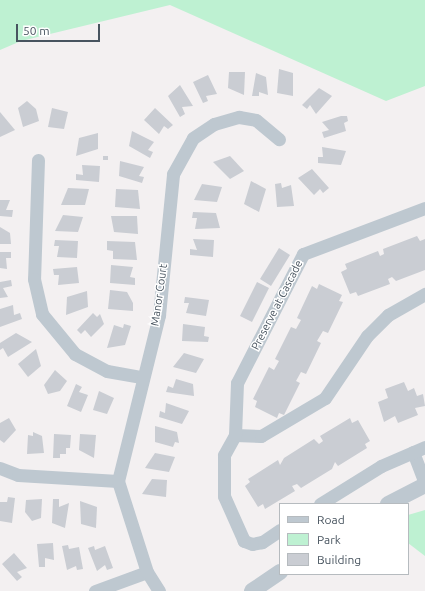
<!DOCTYPE html>
<html>
<head>
<meta charset="utf-8">
<style>
	body { margin:0 }
	#map { position:relative; width:425px; height:591px; overflow:hidden; background:#f3f0f1; font-family:Ubuntu,sans-serif }
	div>[style] { position:absolute }
	[style*='--x'] { left:calc(var(--x)*1px); top:calc(var(--y)*1px); width:calc(var(--w)*1px); rotate:calc(var(--a)*1deg) }
	.green>* { inset:0; background:#bef1d2 }
	.building>* { inset:0; background:#cacdd3 }
	.minor>* { height:13px; margin:-6.5px; padding:0 6.5px; transform-origin:6.5px; border-radius:6.5px; background:#bec8d0 }
	.tertiary>* { height:16px; margin:-8px; padding:0 8px; transform-origin:8px; border-radius:8px; background:#bec8d0 }
	span { translate:-50% -50%; white-space:nowrap; text-align:center; line-height:1.15; -webkit-text-stroke:3px #fff; paint-order:stroke }
	.street-label { font-size:11px; color:#48545f }
	.legend { position:absolute; left:279px; top:503px; width:130px; height:72px; box-sizing:border-box; background:#fff; border:1px solid #b6bbbf; margin:0; padding:5px 7px; list-style:none; font-size:12px; color:#48545f }
	.legend li { display:flex; align-items:center; gap:8px; height:20px }
	.legend b { width:20px; border:1px solid #b6bbbf }
	.scale { position:absolute; left:16px; top:24px; width:84px; height:18px; box-sizing:border-box; border:2px solid #48545f; border-top:0; padding-left:5px; font-size:12px; line-height:14px; white-space:nowrap; color:#48545f; -webkit-text-stroke:3px #fff; paint-order:stroke }
</style>
</head>
<body>
<div id="map">
	<div class="green">
		<i style="clip-path:polygon(0 0,425px 0,425px 86px,386px 101px,170px 5px,21px 41px,0 50px)"></i>
		<i style="clip-path:polygon(425px 510px,425px 556px,408px 543px,408px 515px)"></i>
	</div>
	<div class="building">
		<i style="clip-path:polygon(279px 69px,293px 73px,293px 96px,277px 93px)"></i>
		<i style="clip-path:polygon(229px 72px,245px 72px,244px 95px,228px 88px)"></i>
		<i style="clip-path:polygon(256px 73px,266px 77px,268px 95px,259px 92px,259px 96px,252px 96px)"></i>
		<i style="clip-path:polygon(208px 75px,217px 94px,206px 96px,208px 101px,203px 103px,193px 82px)"></i>
		<i style="clip-path:polygon(180px 85px,193px 106px,182px 107px,185px 114px,180px 117px,168px 96px)"></i>
		<i style="clip-path:polygon(319px 88px,332px 96px,316px 114px,310px 105px,307px 109px,302px 105px)"></i>
		<i style="clip-path:polygon(27px 101px,36px 109px,39px 121px,23px 127px,18px 108px)"></i>
		<i style="clip-path:polygon(52px 108px,68px 112px,64px 129px,48px 127px)"></i>
		<i style="clip-path:polygon(155px 108px,173px 125px,168px 129px,164px 126px,159px 134px,144px 120px)"></i>
		<i style="clip-path:polygon(0 112px,15px 130px,0 137px)"></i>
		<i style="clip-path:polygon(341px 116px,347px 116px,348px 121px,344px 123px,346px 131px,324px 138px,322px 132px,329px 130px,322px 122px)"></i>
		<i style="clip-path:polygon(132px 131px,154px 142px,148px 150px,153px 152px,150px 158px,129px 146px)"></i>
		<i style="clip-path:polygon(98px 133px,98px 149px,76px 156px,79px 138px)"></i>
		<i style="clip-path:polygon(322px 147px,346px 151px,341px 165px,318px 163px,318px 157px,323px 157px)"></i>
		<i style="clip-path:polygon(103px 156px,108px 156px,108px 160px,103px 160px)"></i>
		<i style="clip-path:polygon(230px 156px,244px 171px,230px 179px,213px 162px)"></i>
		<i style="clip-path:polygon(120px 161px,144px 167px,139px 176px,144px 177px,142px 183px,119px 176px)"></i>
		<i style="clip-path:polygon(82px 165px,100px 166px,99px 182px,76px 180px,76px 174px,83px 175px)"></i>
		<i style="clip-path:polygon(312px 169px,329px 188px,323px 193px,320px 189px,314px 195px,298px 178px)"></i>
		<i style="clip-path:polygon(251px 181px,266px 189px,259px 212px,244px 204px)"></i>
		<i style="clip-path:polygon(281px 183px,282px 188px,291px 185px,294px 206px,277px 207px,275px 184px)"></i>
		<i style="clip-path:polygon(202px 184px,222px 187px,217px 202px,194px 200px)"></i>
		<i style="clip-path:polygon(68px 188px,89px 189px,85px 205px,61px 205px)"></i>
		<i style="clip-path:polygon(116px 189px,138px 190px,140px 209px,115px 207px)"></i>
		<i style="clip-path:polygon(0 200px,10px 200px,6px 210px,13px 210px,12px 217px,0 216px)"></i>
		<i style="clip-path:polygon(193px 212px,216px 213px,220px 228px,195px 229px,197px 218px,192px 218px)"></i>
		<i style="clip-path:polygon(63px 215px,83px 217px,78px 232px,55px 231px)"></i>
		<i style="clip-path:polygon(111px 216px,137px 216px,138px 234px,114px 232px)"></i>
		<i style="clip-path:polygon(0 227px,10px 233px,11px 244px,0 244px)"></i>
		<i style="clip-path:polygon(417px 236px,420px 241px,425px 239px,425px 270px,396px 281px,392px 277px,388px 279px,390px 284px,358px 296px,356px 292px,350px 294px,341px 272px,347px 269px,345px 264px,378px 251px,380px 256px,384px 254px,383px 249px)"></i>
		<i style="clip-path:polygon(193px 239px,214px 240px,213px 257px,190px 255px,190px 249px,197px 250px)"></i>
		<i style="clip-path:polygon(55px 240px,78px 241px,77px 258px,57px 257px,59px 246px,54px 246px)"></i>
		<i style="clip-path:polygon(107px 241px,135px 242px,137px 260px,113px 259px,113px 251px,107px 250px)"></i>
		<i style="clip-path:polygon(279px 248px,290px 255px,271px 286px,260px 279px)"></i>
		<i style="clip-path:polygon(0 252px,11px 252px,11px 258px,6px 258px,7px 269px,0 268px)"></i>
		<i style="clip-path:polygon(111px 265px,133px 267px,130px 277px,135px 278px,135px 285px,110px 283px)"></i>
		<i style="clip-path:polygon(77px 267px,79px 283px,58px 285px,59px 275px,54px 275px,53px 269px)"></i>
		<i style="clip-path:polygon(11px 280px,12px 286px,3px 288px,8px 297px,0 298px,0 282px)"></i>
		<i style="clip-path:polygon(257px 282px,269px 288px,252px 322px,240px 316px)"></i>
		<i style="clip-path:polygon(319px 284px,342px 295px,339px 301px,343px 302px,328px 333px,323px 331px,317px 341px,321px 343px,306px 374px,301px 372px,296px 381px,300px 383px,284px 415px,279px 413px,277px 418px,255px 407px,257px 401px,253px 399px,269px 367px,274px 370px,279px 361px,275px 359px,291px 327px,296px 329px,301px 320px,297px 318px,312px 286px,317px 289px)"></i>
		<i style="clip-path:polygon(110px 290px,127px 292px,133px 303px,133px 311px,108px 309px)"></i>
		<i style="clip-path:polygon(87px 291px,88px 307px,66px 315px,67px 297px)"></i>
		<i style="clip-path:polygon(185px 297px,209px 300px,206px 316px,186px 313px,189px 303px,184px 303px)"></i>
		<i style="clip-path:polygon(13px 305px,14px 315px,20px 313px,22px 319px,0 327px,0 309px)"></i>
		<i style="clip-path:polygon(93px 313px,97px 317px,100px 314px,104px 324px,91px 337px,85px 330px,81px 334px,77px 330px)"></i>
		<i style="clip-path:polygon(124px 324px,131px 326px,125px 345px,107px 348px,114px 325px,123px 328px)"></i>
		<i style="clip-path:polygon(183px 324px,205px 327px,204px 336px,209px 337px,208px 342px,182px 341px)"></i>
		<i style="clip-path:polygon(16px 333px,32px 342px,8px 357px,3px 348px,0 350px,0 343px)"></i>
		<i style="clip-path:polygon(36px 349px,41px 366px,28px 377px,18px 364px)"></i>
		<i style="clip-path:polygon(184px 353px,204px 359px,196px 373px,173px 367px)"></i>
		<i style="clip-path:polygon(55px 370px,67px 381px,60px 391px,48px 394px,44px 385px)"></i>
		<i style="clip-path:polygon(176px 379px,193px 384px,194px 396px,166px 392px,168px 386px,173px 388px)"></i>
		<i style="clip-path:polygon(404px 382px,408px 391px,414px 388px,417px 396px,423px 394px,425px 406px,415px 408px,418px 415px,398px 423px,395px 416px,384px 422px,378px 402px,388px 398px,385px 389px)"></i>
		<i style="clip-path:polygon(76px 384px,82px 387px,79px 392px,88px 395px,81px 412px,67px 406px)"></i>
		<i style="clip-path:polygon(99px 391px,114px 398px,107px 414px,93px 410px)"></i>
		<i style="clip-path:polygon(166px 403px,189px 411px,182px 424px,159px 417px,160px 411px,165px 413px)"></i>
		<i style="clip-path:polygon(9px 418px,16px 430px,4px 443px,0 440px,0 423px)"></i>
		<i style="clip-path:polygon(350px 418px,352px 423px,358px 420px,370px 441px,365px 444px,367px 448px,338px 466px,335px 462px,332px 469px,301px 488px,297px 484px,292px 486px,295px 491px,265px 509px,263px 504px,258px 507px,245px 486px,250px 482px,248px 479px,278px 460px,280px 465px,284px 458px,314px 439px,319px 444px,323px 441px,320px 436px)"></i>
		<i style="clip-path:polygon(155px 426px,177px 432px,179px 443px,175px 442px,173px 447px,155px 442px)"></i>
		<i style="clip-path:polygon(33px 432px,42px 436px,44px 453px,27px 454px,28px 435px,33px 436px)"></i>
		<i style="clip-path:polygon(54px 434px,71px 435px,70px 448px,66px 448px,66px 454px,60px 454px,60px 458px,53px 458px)"></i>
		<i style="clip-path:polygon(80px 434px,96px 435px,94px 458px,79px 450px)"></i>
		<i style="clip-path:polygon(155px 453px,175px 457px,169px 472px,145px 468px)"></i>
		<i style="clip-path:polygon(152px 479px,167px 480px,166px 497px,142px 494px)"></i>
		<i style="clip-path:polygon(8px 497px,15px 498px,12px 523px,0 521px,0 502px,7px 502px)"></i>
		<i style="clip-path:polygon(42px 499px,41px 518px,32px 521px,25px 512px,26px 500px)"></i>
		<i style="clip-path:polygon(53px 499px,59px 499px,59px 507px,69px 503px,65px 528px,52px 523px)"></i>
		<i style="clip-path:polygon(80px 501px,97px 507px,96px 528px,81px 524px)"></i>
		<i style="clip-path:polygon(53px 543px,54px 560px,45px 558px,45px 567px,39px 567px,37px 544px)"></i>
		<i style="clip-path:polygon(68px 545px,69px 549px,79px 547px,83px 569px,77px 570px,76px 566px,67px 570px,62px 546px)"></i>
		<i style="clip-path:polygon(94px 546px,95px 550px,105px 546px,113px 568px,107px 570px,105px 565px,97px 571px,88px 548px)"></i>
		<i style="clip-path:polygon(14px 553px,27px 568px,17px 572px,22px 577px,17px 581px,2px 564px)"></i>
	</div>
	<div class="minor">
		<i style="--x:38;--y:160;--w:119;--a:91.9"></i>
		<i style="--x:34;--y:279;--w:36;--a:77"></i>
		<i style="--x:42;--y:314;--w:52;--a:50.5"></i>
		<i style="--x:75;--y:354;--w:36;--a:28"></i>
		<i style="--x:107;--y:371;--w:35;--a:10"></i>
		<i style="--x:235;--y:435;--w:26;--a:2"></i>
		<i style="--x:261;--y:436;--w:74;--a:-30.7"></i>
		<i style="--x:325;--y:398;--w:75;--a:-55.9"></i>
		<i style="--x:367;--y:336;--w:30;--a:-45"></i>
		<i style="--x:388;--y:315;--w:43;--a:-29.6"></i>
		<i style="--x:413;--y:452;--w:33;--a:69"></i>
		<i style="--x:0;--y:468;--w:19;--a:21"></i>
		<i style="--x:18;--y:475;--w:100;--a:3.4"></i>
		<i style="--x:320;--y:504;--w:72;--a:-31.9"></i>
		<i style="--x:381;--y:466;--w:48;--a:-23.4"></i>
		<i style="--x:280;--y:530;--w:22;--a:146"></i>
		<i style="--x:262;--y:542;--w:10;--a:169"></i>
		<i style="--x:252;--y:544;--w:9;--a:-159"></i>
		<i style="--x:244;--y:541;--w:49;--a:-114"></i>
		<i style="--x:224;--y:496;--w:41;--a:-90"></i>
		<i style="--x:224;--y:455;--w:23;--a:-61"></i>
		<i style="--x:235;--y:435;--w:52;--a:-87.8"></i>
		<i style="--x:237;--y:383;--w:145;--a:-62.9"></i>
		<i style="--x:303;--y:254;--w:130;--a:-20.7"></i>
		<i style="--x:95;--y:591;--w:55;--a:-20.1"></i>
		<i style="--x:159;--y:591;--w:22;--a:-122"></i>
		<i style="--x:147;--y:572;--w:96;--a:-107.7"></i>
		<i style="--x:118;--y:481;--w:171;--a:-76.1"></i>
		<i style="--x:159;--y:315;--w:142;--a:-84.3"></i>
		<i style="--x:173;--y:174;--w:41;--a:-60.9"></i>
		<i style="--x:193;--y:138;--w:25;--a:-34"></i>
		<i style="--x:214;--y:124;--w:26;--a:-16"></i>
		<i style="--x:239;--y:117;--w:17;--a:10"></i>
		<i style="--x:256;--y:120;--w:30;--a:40"></i>
	</div>
	<div class="tertiary">
		<i style="--x:388;--y:504;--w:42;--a:-27.2"></i>
		<i style="--x:252;--y:591;--w:34;--a:-34"></i>
	</div>
	<div class="street-label">
		<span style="left:159px;top:295px;rotate:-82deg">Manor Court</span>
		<span style="left:277px;top:305px;rotate:-63deg">Preserve at Cascade</span>
	</div>
	<ul class="legend">
	<li><b style="height:5px;background:#bec8d0"></b>Road</li>
	<li><b style="height:11px;background:#bef1d2"></b>Park</li>
	<li><b style="height:11px;background:#cacdd3"></b>Building</li>
	</ul>
	<div class="scale">50 m</div>
</div>
</body>
</html>
